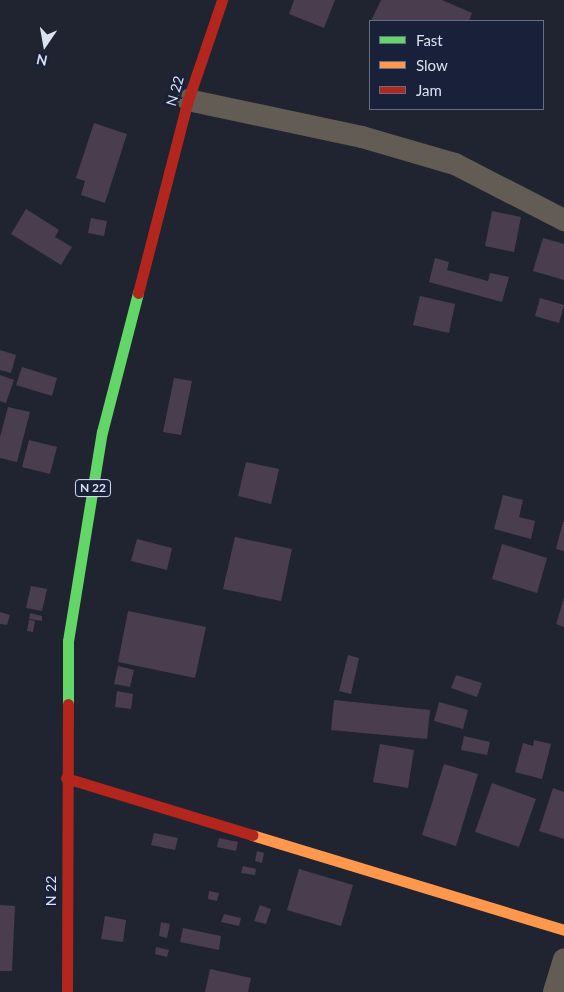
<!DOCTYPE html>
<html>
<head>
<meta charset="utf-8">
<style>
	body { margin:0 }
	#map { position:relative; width:564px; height:992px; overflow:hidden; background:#202431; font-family:Lato,sans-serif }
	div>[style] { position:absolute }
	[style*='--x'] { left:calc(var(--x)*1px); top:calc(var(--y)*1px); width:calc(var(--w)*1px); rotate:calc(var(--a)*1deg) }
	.building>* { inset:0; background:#4a3d4d }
	.street>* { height:22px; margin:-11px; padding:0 11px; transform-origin:11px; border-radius:11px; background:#635c54 }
	.fast>* { height:11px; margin:-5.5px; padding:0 5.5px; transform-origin:5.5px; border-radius:5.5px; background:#63d668 }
	.slow>* { height:11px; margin:-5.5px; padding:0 5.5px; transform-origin:5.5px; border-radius:5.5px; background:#ff974d }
	.jam>* { height:11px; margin:-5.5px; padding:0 5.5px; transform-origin:5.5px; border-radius:5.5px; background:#b3261e }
	span { translate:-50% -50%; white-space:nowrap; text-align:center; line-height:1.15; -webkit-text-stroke:4.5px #182139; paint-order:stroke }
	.shield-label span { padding:1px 4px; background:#182139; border:1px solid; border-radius:4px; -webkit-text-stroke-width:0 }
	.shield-label { font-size:12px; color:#dbe2f2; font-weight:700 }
	.street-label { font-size:14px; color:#dbe2f2 }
	.legend { position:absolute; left:369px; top:20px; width:175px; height:90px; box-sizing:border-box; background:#182139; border:1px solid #666e83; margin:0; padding:6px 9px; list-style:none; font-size:15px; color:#dbe2f2 }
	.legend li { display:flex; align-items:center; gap:10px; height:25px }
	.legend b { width:25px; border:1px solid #666e83 }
	.north { position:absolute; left:20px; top:20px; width:50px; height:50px; -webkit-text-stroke:4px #182139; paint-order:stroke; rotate:192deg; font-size:14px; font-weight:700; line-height:20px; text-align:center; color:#dbe2f2 }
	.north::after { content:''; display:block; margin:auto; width:18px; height:22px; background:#dbe2f2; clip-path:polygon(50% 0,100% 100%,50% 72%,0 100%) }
</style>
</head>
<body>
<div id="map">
	<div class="building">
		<i style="clip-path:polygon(294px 0,335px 0,324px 28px,289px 14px)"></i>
		<i style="clip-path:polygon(381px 0,442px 0,472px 13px,469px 21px,371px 21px)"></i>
		<i style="clip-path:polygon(94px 123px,127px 134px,105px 203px,81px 195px,85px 181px,76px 178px)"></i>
		<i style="clip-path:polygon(26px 209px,59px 230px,55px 237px,72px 247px,61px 265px,11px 234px)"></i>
		<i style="clip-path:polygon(492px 211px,521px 217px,514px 252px,485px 246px)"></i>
		<i style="clip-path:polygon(91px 218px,107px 221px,104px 236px,88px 233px)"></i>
		<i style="clip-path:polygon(543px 238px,564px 244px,564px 280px,533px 271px)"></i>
		<i style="clip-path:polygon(435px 258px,449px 262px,447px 270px,488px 281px,490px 273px,509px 277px,502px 302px,429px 282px)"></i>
		<i style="clip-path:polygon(420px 296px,455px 304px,449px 333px,413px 325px)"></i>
		<i style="clip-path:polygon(540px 298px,564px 305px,559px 323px,535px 316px)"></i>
		<i style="clip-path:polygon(0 350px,16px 355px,11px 373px,0 370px)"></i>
		<i style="clip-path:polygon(22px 367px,57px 378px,52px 396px,16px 385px)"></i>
		<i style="clip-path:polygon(0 375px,14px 380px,6px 403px,0 401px)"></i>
		<i style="clip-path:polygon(174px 378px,192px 381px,181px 435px,163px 432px)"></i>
		<i style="clip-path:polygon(8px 407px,30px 412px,17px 462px,0 458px,0 437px)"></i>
		<i style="clip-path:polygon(29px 440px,57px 447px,50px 474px,22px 467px)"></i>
		<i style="clip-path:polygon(246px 462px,279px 469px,271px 504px,238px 496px)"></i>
		<i style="clip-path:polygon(503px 495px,523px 500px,519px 517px,535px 521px,531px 539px,494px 529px)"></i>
		<i style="clip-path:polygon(563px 522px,564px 522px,564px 551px,556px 549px)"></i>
		<i style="clip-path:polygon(235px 537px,292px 549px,281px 601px,223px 589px)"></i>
		<i style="clip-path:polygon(137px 539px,172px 548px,167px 570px,131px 561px)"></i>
		<i style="clip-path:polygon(502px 544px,547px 558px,537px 593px,492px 579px)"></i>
		<i style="clip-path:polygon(31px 586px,47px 589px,42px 611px,26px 608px)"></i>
		<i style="clip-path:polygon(564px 598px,564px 627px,556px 624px)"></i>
		<i style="clip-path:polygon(128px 611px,206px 627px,195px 678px,118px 662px)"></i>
		<i style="clip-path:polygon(0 612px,10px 615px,7px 625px,0 624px)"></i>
		<i style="clip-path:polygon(30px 613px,42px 616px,42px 621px,29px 619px)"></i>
		<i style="clip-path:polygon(29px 620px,35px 621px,33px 632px,27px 631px)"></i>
		<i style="clip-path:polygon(348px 655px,359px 658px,351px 694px,339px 691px)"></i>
		<i style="clip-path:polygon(118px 666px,134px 670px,130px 687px,114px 684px)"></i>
		<i style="clip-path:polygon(456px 675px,482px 683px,477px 697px,451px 688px)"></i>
		<i style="clip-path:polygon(117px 691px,133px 694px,131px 709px,115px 707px)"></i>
		<i style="clip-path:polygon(334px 700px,430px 710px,427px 739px,331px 730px)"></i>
		<i style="clip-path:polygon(439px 702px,468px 710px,463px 729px,434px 721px)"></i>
		<i style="clip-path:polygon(464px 736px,490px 742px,487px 755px,461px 750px)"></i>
		<i style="clip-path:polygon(534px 740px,551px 744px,542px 779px,515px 772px,523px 743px,533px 746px)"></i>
		<i style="clip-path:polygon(380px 744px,414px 750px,408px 788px,373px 782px)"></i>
		<i style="clip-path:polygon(444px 764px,478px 774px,456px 846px,422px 835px)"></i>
		<i style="clip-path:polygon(492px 783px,536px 799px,519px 847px,475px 832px)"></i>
		<i style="clip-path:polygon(553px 788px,564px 792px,564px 839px,539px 831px)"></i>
		<i style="clip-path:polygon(154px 833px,178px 838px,175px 850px,151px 845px)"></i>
		<i style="clip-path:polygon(219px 838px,238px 842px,236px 851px,217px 847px)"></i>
		<i style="clip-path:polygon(257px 851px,264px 853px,262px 863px,255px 861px)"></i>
		<i style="clip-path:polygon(243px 866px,256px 869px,255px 875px,241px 873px)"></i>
		<i style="clip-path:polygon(299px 869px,353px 885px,341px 926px,287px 910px)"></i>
		<i style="clip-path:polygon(209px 891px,219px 893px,217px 901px,208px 899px)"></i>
		<i style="clip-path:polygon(0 905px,15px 906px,12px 971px,0 971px)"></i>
		<i style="clip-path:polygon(260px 905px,271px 909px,266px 924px,254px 921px)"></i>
		<i style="clip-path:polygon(224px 914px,241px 918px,239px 926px,221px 922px)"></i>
		<i style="clip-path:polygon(105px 916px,126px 920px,123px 942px,101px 939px)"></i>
		<i style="clip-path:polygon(161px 922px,170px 924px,167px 938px,159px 936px)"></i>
		<i style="clip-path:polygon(183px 928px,221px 936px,219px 950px,180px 942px)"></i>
		<i style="clip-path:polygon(156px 947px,169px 950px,167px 957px,155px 954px)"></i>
		<i style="clip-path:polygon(210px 969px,251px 978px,248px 992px,205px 992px)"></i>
	</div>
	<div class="street">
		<i style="--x:188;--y:100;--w:178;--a:12"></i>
		<i style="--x:362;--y:137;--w:97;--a:16.2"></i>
		<i style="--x:455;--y:164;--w:123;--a:27.2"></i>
		<i style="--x:554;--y:992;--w:34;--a:-73"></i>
	</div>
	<div class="fast">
		<i style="--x:68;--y:704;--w:63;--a:-90"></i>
		<i style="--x:68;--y:641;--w:212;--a:-80.8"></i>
		<i style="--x:102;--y:432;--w:144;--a:-75.5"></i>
	</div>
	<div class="slow">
		<i style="--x:252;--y:835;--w:326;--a:16.9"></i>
	</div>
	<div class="jam">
		<i style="--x:138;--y:293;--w:199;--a:-75.5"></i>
		<i style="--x:188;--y:100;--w:106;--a:-71.2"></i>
		<i style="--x:66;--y:778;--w:195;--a:17"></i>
		<i style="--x:67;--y:992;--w:288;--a:-89.8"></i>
	</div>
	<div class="shield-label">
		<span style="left:93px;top:488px">N 22</span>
	</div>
	<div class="street-label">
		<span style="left:175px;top:91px;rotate:-74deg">N 22</span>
		<span style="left:51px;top:891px;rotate:-90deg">N 22</span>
	</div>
	<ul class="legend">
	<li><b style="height:6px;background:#63d668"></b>Fast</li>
	<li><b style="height:6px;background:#ff974d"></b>Slow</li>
	<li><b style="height:6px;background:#b3261e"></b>Jam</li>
	</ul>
	<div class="north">N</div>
</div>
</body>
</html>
